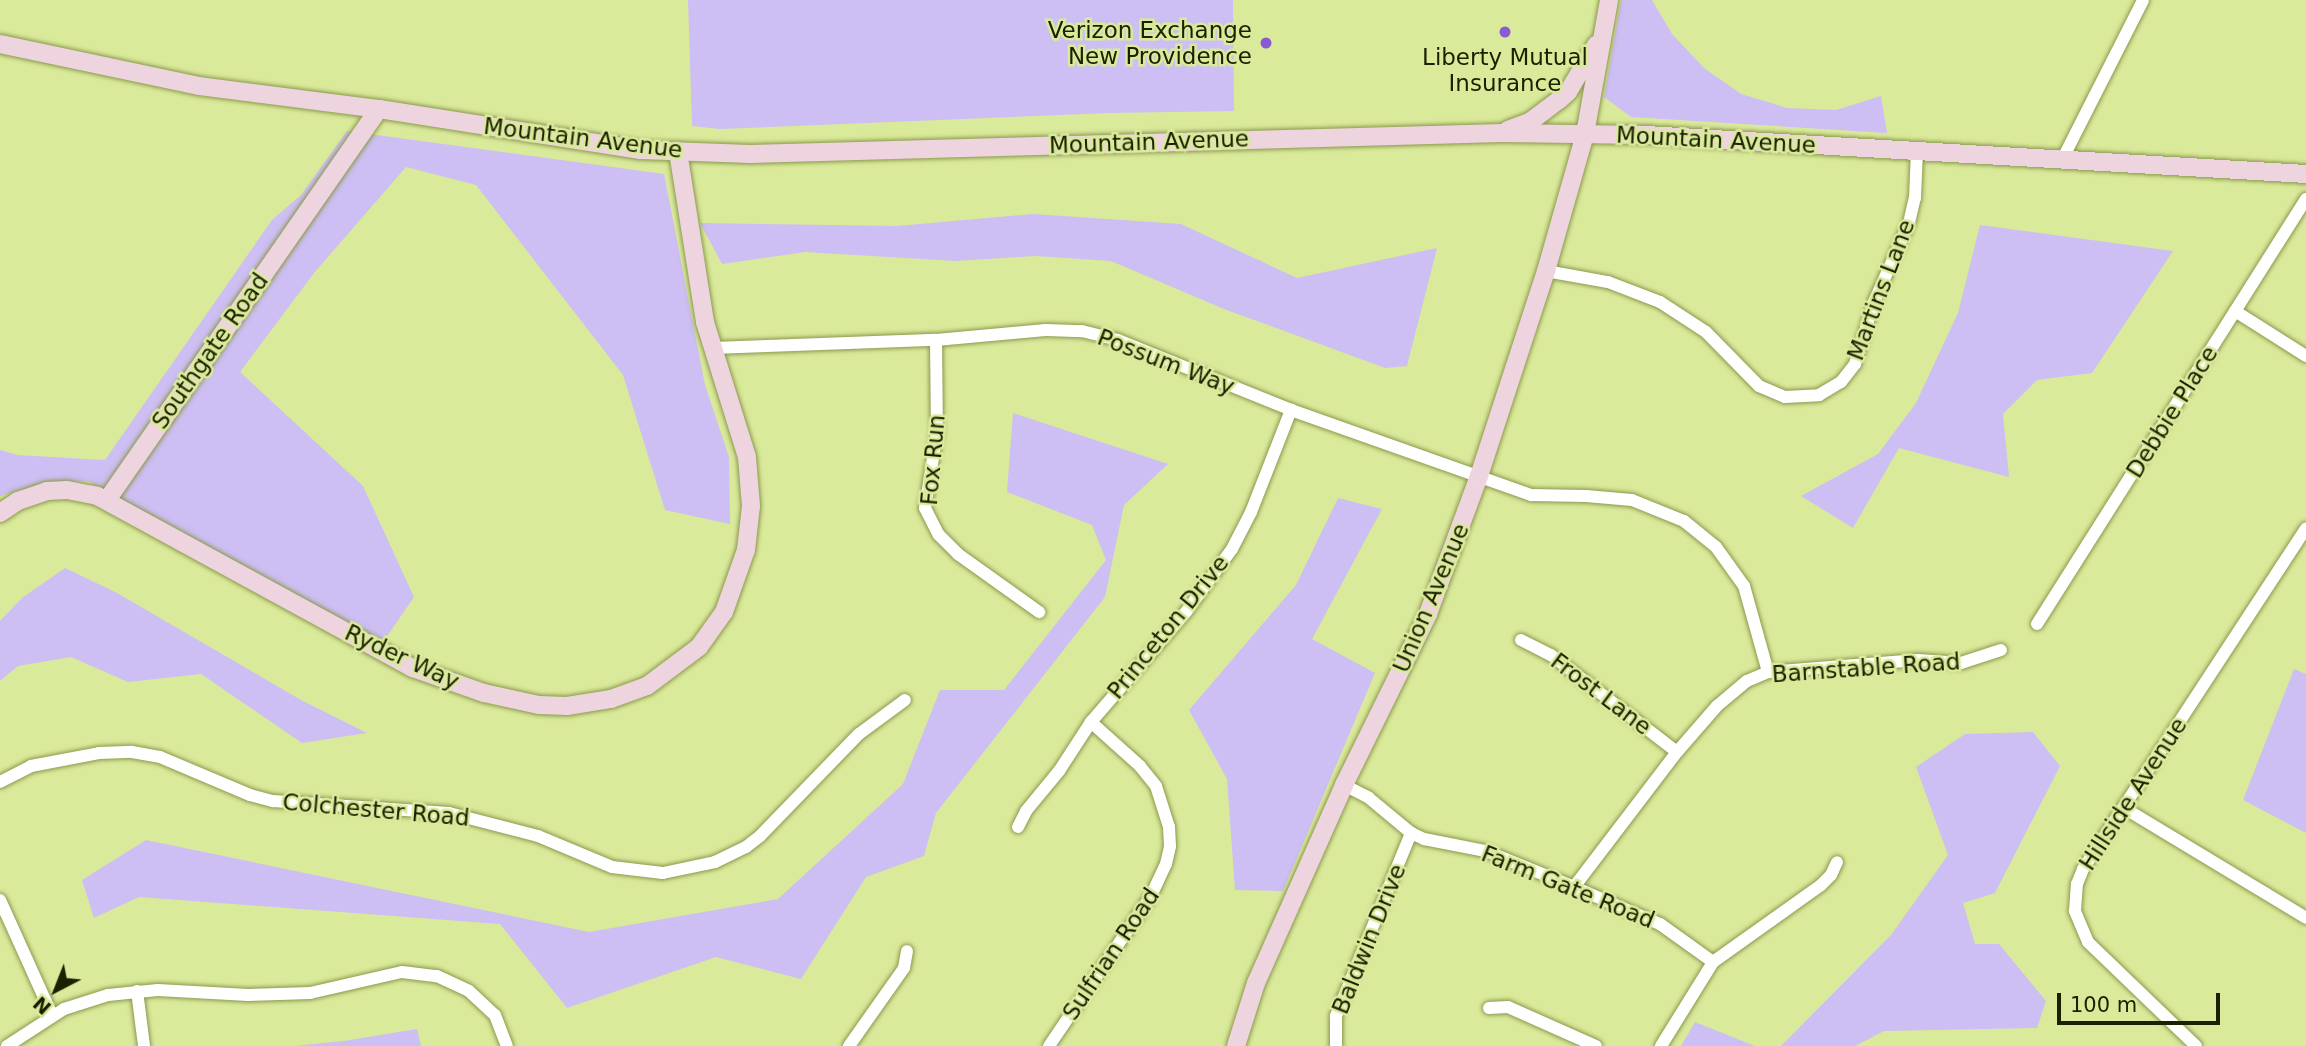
<!DOCTYPE html>
<html>
<head>
<meta charset="utf-8">
<style>
	body { margin:0 }
	#map { position:relative; width:2306px; height:1046px; overflow:hidden; background:#daea9b; font-family:"DejaVu Sans",sans-serif }
	div>[style] { position:absolute }
	[style*='--x'] { left:calc(var(--x)*1px); top:calc(var(--y)*1px); width:calc(var(--w)*1px); rotate:calc(var(--a)*1deg) }
	.green>* { inset:0; background:#cdbef3 }
	.roads { filter:drop-shadow(0 0 2px #8b994c) drop-shadow(0 0 2px #8b994c) }
	.street>* { height:12px; margin:-6px; padding:0 6px; transform-origin:6px; border-radius:6px; background:#fff }
	.secondary>* { height:18px; margin:-9px; padding:0 9px; transform-origin:9px; border-radius:9px; background:#eed4de }
	.dots>* { width:19px; height:19px; translate:-50% -50%; box-sizing:border-box; border:4px solid #daea9b; border-radius:50% }
	span { translate:-50% -50%; white-space:nowrap; text-align:center; line-height:1.15; -webkit-text-stroke:5px #daea9b; paint-order:stroke }
	.poi-label { font-size:23px; color:#1b2001 }
	.right { translate:-100% -50%; text-align:right }
	.street-label { font-size:23px; color:#1b2001 }
	.north { position:absolute; left:21px; top:955px; width:70px; height:70px; -webkit-text-stroke:5px #daea9b; paint-order:stroke; rotate:222deg; font-size:19px; font-weight:700; line-height:28px; text-align:center; color:#1b2001 }
	.north::after { content:''; display:block; margin:auto; width:24px; height:32px; background:#1b2001; clip-path:polygon(50% 0,100% 100%,50% 72%,0 100%) }
	.scale { position:absolute; left:2057px; top:993px; width:163px; height:32px; box-sizing:border-box; border:4px solid #1b2001; border-top:0; padding-left:9px; font-size:21px; line-height:24px; white-space:nowrap; color:#1b2001; -webkit-text-stroke:5px #daea9b; paint-order:stroke }
</style>
</head>
<body>
<div id="map">
	<div class="green">
		<i style="clip-path:polygon(688px 0,1233px 0,1234px 111px,1109px 113px,720px 129px,692px 126px)"></i>
		<i style="clip-path:polygon(1621px 0,1652px 0,1672px 34px,1704px 68px,1741px 94px,1787px 108px,1836px 110px,1881px 96px,1887px 133px,1631px 117px,1604px 97px)"></i>
		<i style="clip-path:polygon(347px 131px,664px 174px,705px 385px,729px 457px,730px 524px,665px 510px,623px 375px,476px 185px,406px 167px,314px 273px,240px 372px,363px 486px,414px 597px,379px 648px,88px 481px,46px 482px,0 496px,0 450px,17px 455px,105px 460px,272px 220px,301px 195px)"></i>
		<i style="clip-path:polygon(1033px 214px,1181px 224px,1297px 278px,1437px 248px,1407px 366px,1385px 368px,1224px 309px,1111px 261px,1035px 256px,955px 261px,805px 252px,722px 264px,700px 223px,897px 226px)"></i>
		<i style="clip-path:polygon(1980px 225px,2173px 251px,2092px 373px,2037px 380px,2003px 414px,2009px 477px,1899px 448px,1853px 528px,1801px 496px,1878px 454px,1916px 403px,1958px 313px)"></i>
		<i style="clip-path:polygon(1013px 413px,1168px 464px,1124px 505px,1105px 597px,936px 813px,924px 856px,866px 877px,801px 979px,716px 957px,567px 1008px,500px 924px,139px 897px,94px 918px,82px 880px,146px 840px,589px 932px,778px 899px,903px 784px,940px 690px,1004px 690px,1106px 560px,1092px 525px,1007px 492px)"></i>
		<i style="clip-path:polygon(1338px 498px,1382px 509px,1312px 639px,1375px 673px,1283px 891px,1235px 890px,1227px 779px,1189px 710px,1296px 585px)"></i>
		<i style="clip-path:polygon(65px 568px,117px 593px,301px 700px,367px 733px,302px 743px,201px 674px,128px 682px,71px 657px,18px 666px,0 681px,0 621px,22px 598px)"></i>
		<i style="clip-path:polygon(2294px 669px,2306px 674px,2306px 833px,2243px 800px)"></i>
		<i style="clip-path:polygon(2033px 732px,2060px 766px,1995px 893px,1963px 903px,1975px 944px,1999px 944px,2046px 1001px,2037px 1028px,1884px 1031px,1855px 1046px,1781px 1046px,1891px 935px,1948px 855px,1916px 767px,1965px 734px)"></i>
		<i style="clip-path:polygon(1695px 1022px,1755px 1046px,1681px 1046px)"></i>
		<i style="clip-path:polygon(417px 1029px,421px 1046px,293px 1046px,344px 1041px)"></i>
	</div>
	<div class="roads">
		<div class="street">
			<i style="--x:2062;--y:160;--w:179;--a:-63.1"></i>
			<i style="--x:1546;--y:271;--w:63;--a:10.1"></i>
			<i style="--x:1608;--y:282;--w:56;--a:21"></i>
			<i style="--x:1660;--y:302;--w:55;--a:33.1"></i>
			<i style="--x:1706;--y:332;--w:76;--a:45.5"></i>
			<i style="--x:1759;--y:386;--w:28;--a:23"></i>
			<i style="--x:1785;--y:397;--w:34;--a:-3"></i>
			<i style="--x:1819;--y:395;--w:26;--a:-31"></i>
			<i style="--x:1841;--y:382;--w:23;--a:-52"></i>
			<i style="--x:1855;--y:364;--w:65;--a:-73"></i>
			<i style="--x:1874;--y:302;--w:86;--a:-66.1"></i>
			<i style="--x:1909;--y:223;--w:26;--a:-77"></i>
			<i style="--x:1915;--y:198;--w:47;--a:-87.6"></i>
			<i style="--x:2235;--y:311;--w:84;--a:32.4"></i>
			<i style="--x:936;--y:340;--w:93;--a:89.4"></i>
			<i style="--x:937;--y:433;--w:76;--a:99.1"></i>
			<i style="--x:925;--y:508;--w:30;--a:63"></i>
			<i style="--x:939;--y:535;--w:27;--a:45"></i>
			<i style="--x:958;--y:554;--w:100;--a:35.6"></i>
			<i style="--x:713;--y:348;--w:223;--a:-2.1"></i>
			<i style="--x:936;--y:340;--w:110;--a:-5.2"></i>
			<i style="--x:1046;--y:330;--w:36;--a:2"></i>
			<i style="--x:1082;--y:331;--w:37;--a:14"></i>
			<i style="--x:1118;--y:340;--w:187;--a:22"></i>
			<i style="--x:1291;--y:410;--w:255;--a:19.5"></i>
			<i style="--x:1531;--y:495;--w:55;--a:1"></i>
			<i style="--x:1586;--y:496;--w:46;--a:5"></i>
			<i style="--x:1632;--y:500;--w:56;--a:22"></i>
			<i style="--x:1684;--y:521;--w:41;--a:39.1"></i>
			<i style="--x:1716;--y:547;--w:48;--a:54.3"></i>
			<i style="--x:1744;--y:586;--w:89;--a:74.4"></i>
			<i style="--x:2037;--y:624;--w:503;--a:-57.67"></i>
			<i style="--x:1521;--y:640;--w:34;--a:27"></i>
			<i style="--x:1551;--y:655;--w:159;--a:37.6"></i>
			<i style="--x:0;--y:782;--w:35;--a:-27"></i>
			<i style="--x:31;--y:766;--w:69;--a:-10.8"></i>
			<i style="--x:99;--y:753;--w:33;--a:-2"></i>
			<i style="--x:132;--y:752;--w:28;--a:10"></i>
			<i style="--x:160;--y:757;--w:98;--a:22.9"></i>
			<i style="--x:250;--y:795;--w:24;--a:15"></i>
			<i style="--x:273;--y:801;--w:176;--a:3.9"></i>
			<i style="--x:449;--y:813;--w:92;--a:14.5"></i>
			<i style="--x:538;--y:836;--w:80;--a:22.7"></i>
			<i style="--x:612;--y:867;--w:51;--a:6.7"></i>
			<i style="--x:663;--y:873;--w:53;--a:-11.9"></i>
			<i style="--x:715;--y:862;--w:34;--a:-26"></i>
			<i style="--x:746;--y:847;--w:18;--a:-38"></i>
			<i style="--x:760;--y:836;--w:142;--a:-45.9"></i>
			<i style="--x:859;--y:734;--w:57;--a:-36.5"></i>
			<i style="--x:1344;--y:785;--w:28;--a:27"></i>
			<i style="--x:1369;--y:798;--w:55;--a:39.8"></i>
			<i style="--x:1411;--y:833;--w:14;--a:25"></i>
			<i style="--x:1424;--y:839;--w:63;--a:11"></i>
			<i style="--x:1486;--y:851;--w:95;--a:22.2"></i>
			<i style="--x:1574;--y:887;--w:94;--a:23.3"></i>
			<i style="--x:1660;--y:924;--w:65;--a:35.6"></i>
			<i style="--x:2124;--y:808;--w:213;--a:31.1"></i>
			<i style="--x:1018;--y:827;--w:18;--a:-63"></i>
			<i style="--x:1026;--y:811;--w:52;--a:-50.5"></i>
			<i style="--x:1059;--y:771;--w:59;--a:-56.9"></i>
			<i style="--x:1091;--y:722;--w:145;--a:-49.2"></i>
			<i style="--x:1186;--y:612;--w:78;--a:-53.9"></i>
			<i style="--x:1232;--y:549;--w:42;--a:-62.8"></i>
			<i style="--x:1251;--y:512;--w:110;--a:-68.6"></i>
			<i style="--x:1574;--y:887;--w:170;--a:-52.7"></i>
			<i style="--x:1677;--y:752;--w:61;--a:-49"></i>
			<i style="--x:1717;--y:706;--w:39;--a:-40"></i>
			<i style="--x:1747;--y:681;--w:23;--a:-23"></i>
			<i style="--x:1768;--y:672;--w:150;--a:-4.6"></i>
			<i style="--x:1918;--y:660;--w:43;--a:4"></i>
			<i style="--x:1961;--y:663;--w:42;--a:-18"></i>
			<i style="--x:0;--y:900;--w:126;--a:65.7"></i>
			<i style="--x:137;--y:991;--w:55;--a:82.7"></i>
			<i style="--x:1489;--y:1008;--w:19;--a:-3"></i>
			<i style="--x:1508;--y:1007;--w:96;--a:23.9"></i>
			<i style="--x:7;--y:1046;--w:68;--a:-33"></i>
			<i style="--x:64;--y:1009;--w:46;--a:-17.7"></i>
			<i style="--x:108;--y:995;--w:50;--a:-5.7"></i>
			<i style="--x:158;--y:990;--w:90;--a:3.2"></i>
			<i style="--x:248;--y:995;--w:62;--a:-1.8"></i>
			<i style="--x:310;--y:993;--w:94;--a:-12.9"></i>
			<i style="--x:402;--y:972;--w:35;--a:7"></i>
			<i style="--x:437;--y:976;--w:35;--a:25"></i>
			<i style="--x:469;--y:991;--w:35;--a:43"></i>
			<i style="--x:495;--y:1015;--w:33;--a:69"></i>
			<i style="--x:849;--y:1046;--w:95;--a:-54.8"></i>
			<i style="--x:904;--y:968;--w:17;--a:-80"></i>
			<i style="--x:1049;--y:1046;--w:181;--a:-55.8"></i>
			<i style="--x:1151;--y:896;--w:35;--a:-65"></i>
			<i style="--x:1166;--y:864;--w:18;--a:-77"></i>
			<i style="--x:1170;--y:846;--w:19;--a:-93"></i>
			<i style="--x:1169;--y:827;--w:43;--a:-107.6"></i>
			<i style="--x:1156;--y:786;--w:26;--a:-129"></i>
			<i style="--x:1140;--y:766;--w:66;--a:-138.1"></i>
			<i style="--x:1336;--y:1046;--w:30;--a:-90"></i>
			<i style="--x:1336;--y:1016;--w:198;--a:-67.7"></i>
			<i style="--x:1661;--y:1046;--w:99;--a:-58.2"></i>
			<i style="--x:1713;--y:962;--w:133;--a:-35.5"></i>
			<i style="--x:1821;--y:885;--w:14;--a:-45"></i>
			<i style="--x:1831;--y:875;--w:14;--a:-65"></i>
			<i style="--x:2196;--y:1046;--w:150;--a:-136.1"></i>
			<i style="--x:2088;--y:942;--w:34;--a:-113"></i>
			<i style="--x:2075;--y:911;--w:27;--a:-86"></i>
			<i style="--x:2077;--y:884;--w:16;--a:-68"></i>
			<i style="--x:2083;--y:869;--w:407;--a:-56.8"></i>
		</div>
		<div class="secondary">
			<i style="--x:0;--y:44;--w:203;--a:11.9"></i>
			<i style="--x:199;--y:86;--w:181;--a:7.3"></i>
			<i style="--x:379;--y:109;--w:265;--a:8.9"></i>
			<i style="--x:641;--y:150;--w:109;--a:2.1"></i>
			<i style="--x:750;--y:154;--w:752;--a:-1.6"></i>
			<i style="--x:1502;--y:133;--w:144;--a:0.8"></i>
			<i style="--x:1646;--y:135;--w:661;--a:3.38"></i>
			<i style="--x:1508;--y:130;--w:25;--a:-21"></i>
			<i style="--x:1531;--y:121;--w:35;--a:-37"></i>
			<i style="--x:1559;--y:100;--w:12;--a:-42"></i>
			<i style="--x:1568;--y:92;--w:55;--a:-59.2"></i>
			<i style="--x:107;--y:500;--w:476;--a:-55.2"></i>
			<i style="--x:0;--y:513;--w:22;--a:-34"></i>
			<i style="--x:18;--y:501;--w:31;--a:-19"></i>
			<i style="--x:47;--y:491;--w:20;--a:-3"></i>
			<i style="--x:67;--y:490;--w:31;--a:11"></i>
			<i style="--x:97;--y:496;--w:360;--a:28.6"></i>
			<i style="--x:413;--y:668;--w:75;--a:19.4"></i>
			<i style="--x:484;--y:693;--w:56;--a:12.3"></i>
			<i style="--x:539;--y:705;--w:28;--a:2"></i>
			<i style="--x:567;--y:706;--w:45;--a:-9"></i>
			<i style="--x:611;--y:699;--w:38;--a:-20"></i>
			<i style="--x:647;--y:686;--w:65;--a:-36.9"></i>
			<i style="--x:699;--y:647;--w:43;--a:-54.5"></i>
			<i style="--x:724;--y:612;--w:66;--a:-70.5"></i>
			<i style="--x:746;--y:550;--w:44;--a:-83.5"></i>
			<i style="--x:751;--y:506;--w:49;--a:-94.7"></i>
			<i style="--x:747;--y:457;--w:141;--a:-107.3"></i>
			<i style="--x:705;--y:322;--w:173;--a:-99"></i>
			<i style="--x:1236;--y:1046;--w:66;--a:-72.4"></i>
			<i style="--x:1256;--y:983;--w:217;--a:-66"></i>
			<i style="--x:1344;--y:785;--w:191;--a:-63.8"></i>
			<i style="--x:1428;--y:614;--w:147;--a:-69.7"></i>
			<i style="--x:1479;--y:476;--w:216;--a:-71.9"></i>
			<i style="--x:1546;--y:271;--w:142;--a:-74.1"></i>
			<i style="--x:1585;--y:134;--w:136;--a:-79.8"></i>
		</div>
	</div>
	<div class="dots">
		<i style="left:1505px;top:32px;background:#885bd4"></i>
		<i style="left:1266px;top:43px;background:#885bd4"></i>
	</div>
	<div class="poi-label">
		<span class="right" style="left:1252px;top:43px">Verizon Exchange<br>New Providence</span>
		<span style="left:1505px;top:70px">Liberty Mutual<br>Insurance</span>
	</div>
	<div class="street-label">
		<span style="left:583px;top:138px;rotate:7deg">Mountain Avenue</span>
		<span style="left:1716px;top:140px;rotate:3deg">Mountain Avenue</span>
		<span style="left:1149px;top:142px;rotate:-2deg">Mountain Avenue</span>
		<span style="left:1881px;top:290px;rotate:-69deg">Martins Lane</span>
		<span style="left:210px;top:351px;rotate:-55deg">Southgate Road</span>
		<span style="left:1166px;top:362px;rotate:21deg">Possum Way</span>
		<span style="left:2172px;top:412px;rotate:-58deg">Debbie Place</span>
		<span style="left:933px;top:460px;rotate:-85deg">Fox Run</span>
		<span style="left:1431px;top:598px;rotate:-67deg">Union Avenue</span>
		<span style="left:1168px;top:627px;rotate:-51deg">Princeton Drive</span>
		<span style="left:402px;top:657px;rotate:25deg">Ryder Way</span>
		<span style="left:1866px;top:668px;rotate:-4deg">Barnstable Road</span>
		<span style="left:1601px;top:694px;rotate:37deg">Frost Lane</span>
		<span style="left:2133px;top:794px;rotate:-57deg">Hillside Avenue</span>
		<span style="left:376px;top:810px;rotate:5deg">Colchester Road</span>
		<span style="left:1568px;top:887px;rotate:22deg">Farm Gate Road</span>
		<span style="left:1369px;top:939px;rotate:-68deg">Baldwin Drive</span>
		<span style="left:1111px;top:954px;rotate:-56deg">Sulfrian Road</span>
	</div>
	<div class="north">N</div>
	<div class="scale">100 m</div>
</div>
</body>
</html>
